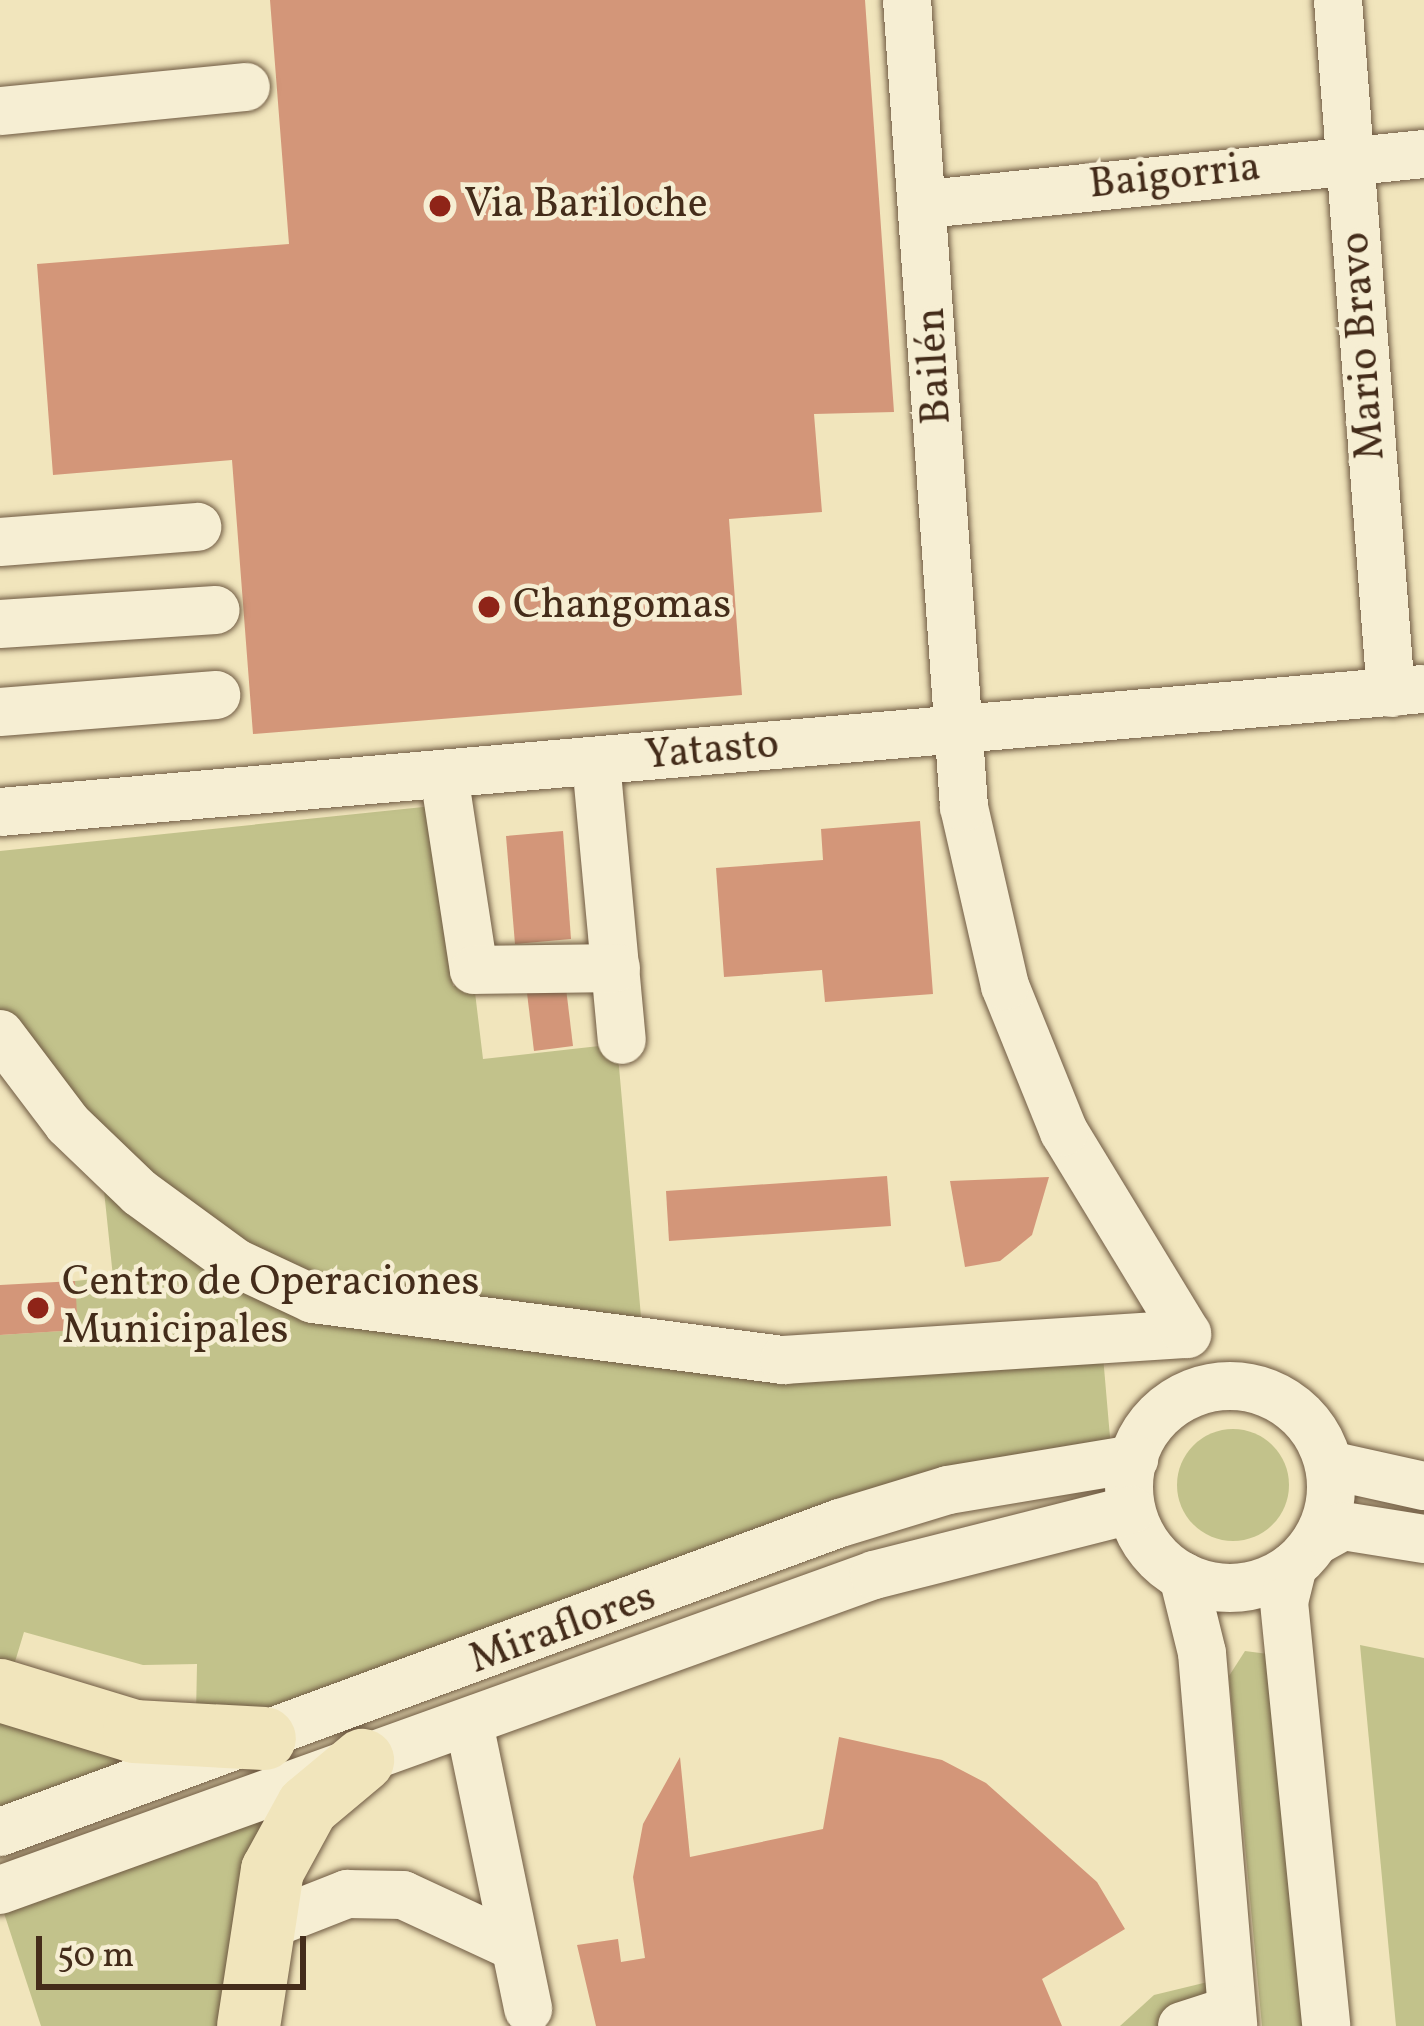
<!DOCTYPE html>
<html>
<head>
<meta charset="utf-8">
<style>
	body { margin:0 }
	#map { position:relative; width:1424px; height:2026px; overflow:hidden; background:#f1e5bc; font-family:Vollkorn,serif }
	div>[style] { position:absolute }
	[style*='--x'] { left:calc(var(--x)*1px); top:calc(var(--y)*1px); width:calc(var(--w)*1px); rotate:calc(var(--a)*1deg) }
	.green>* { inset:0; background:#c2c28b }
	.round { border-radius:50% }
	.building>* { inset:0; background:#d39679 }
	.roads { filter:drop-shadow(0 0 3px #6f5a42) drop-shadow(0 0 3px #6f5a42) }
	.minor>* { height:48px; margin:-24px; padding:0 24px; transform-origin:24px; border-radius:24px; background:#f6eed3 }
	.minor>.ring { margin:-24px; padding:0; box-sizing:content-box; background:none; border:48px solid #f6eed3; border-radius:50% }
	.major>* { height:63px; margin:-31.5px; padding:0 31.5px; transform-origin:31.5px; border-radius:31.5px; background:#f1e5bc }
	.dots>* { width:33px; height:33px; translate:-50% -50%; box-sizing:border-box; border:6px solid #f6eed3; border-radius:50% }
	span { translate:-50% -50%; white-space:nowrap; text-align:center; line-height:1.15; -webkit-text-stroke:9px #f6eed3; paint-order:stroke }
	.street-label { font-size:42px; color:#442c1a }
	.poi-label { font-size:42px; color:#442c1a }
	.left { translate:0 -50%; text-align:left }
	.scale { position:absolute; left:36px; top:1936px; width:270px; height:54px; box-sizing:border-box; border:6px solid #442c1a; border-top:0; padding-left:15px; font-size:36px; line-height:42px; white-space:nowrap; color:#442c1a; -webkit-text-stroke:9px #f6eed3; paint-order:stroke }
</style>
</head>
<body>
<div id="map">
	<div class="green">
		<i style="clip-path:polygon(433px 806px,453px 986px,474px 984px,483px 1059px,617px 1044px,642px 1328px,843px 1340px,1100px 1321px,1111px 1449px,285px 1708px,196px 1715px,197px 1664px,143px 1665px,24px 1632px,11px 1675px,0 1669px,0 1335px,77px 1330px,75px 1281px,113px 1277px,103px 1181px,0 1057px,0 851px)"></i>
		<i class="round" style="left:1177px;top:1429px;width:112px;height:112px"></i>
		<i style="clip-path:polygon(1360px 1645px,1424px 1658px,1424px 2026px,1396px 2026px)"></i>
		<i style="clip-path:polygon(1245px 1651px,1268px 1654px,1312px 2026px,1262px 2026px,1229px 1676px)"></i>
		<i style="clip-path:polygon(0 1710px,121px 1744px,122px 1766px,0 1813px)"></i>
		<i style="clip-path:polygon(273px 1802px,232px 2026px,41px 2026px,0 1901px)"></i>
		<i style="clip-path:polygon(1216px 1980px,1220px 2026px,1120px 2026px,1154px 1995px)"></i>
	</div>
	<div class="building">
		<i style="clip-path:polygon(270px 0,865px 0,894px 412px,814px 414px,822px 512px,729px 519px,742px 695px,253px 734px,232px 460px,53px 475px,37px 264px,289px 244px)"></i>
		<i style="clip-path:polygon(920px 821px,933px 994px,825px 1002px,822px 970px,724px 977px,716px 868px,823px 860px,821px 829px)"></i>
		<i style="clip-path:polygon(563px 831px,571px 939px,515px 944px,506px 836px)"></i>
		<i style="clip-path:polygon(566px 988px,573px 1046px,534px 1051px,527px 993px)"></i>
		<i style="clip-path:polygon(887px 1176px,891px 1226px,669px 1241px,666px 1191px)"></i>
		<i style="clip-path:polygon(1049px 1177px,1032px 1235px,1000px 1261px,965px 1267px,950px 1181px)"></i>
		<i style="clip-path:polygon(75px 1281px,78px 1330px,0 1335px,0 1285px)"></i>
		<i style="clip-path:polygon(839px 1737px,942px 1760px,986px 1783px,1097px 1882px,1125px 1929px,1042px 1979px,1062px 2026px,596px 2026px,577px 1945px,618px 1939px,621px 1962px,645px 1958px,633px 1877px,643px 1824px,680px 1757px,690px 1857px,823px 1829px)"></i>
	</div>
	<div class="roads">
		<div class="minor">
			<i style="--x:1338;--y:0;--w:695;--a:85.63"></i>
			<i style="--x:0;--y:111;--w:247;--a:-5.6"></i>
			<i style="--x:926;--y:204;--w:501;--a:-5.73"></i>
			<i style="--x:0;--y:542;--w:198;--a:-4.4"></i>
			<i style="--x:0;--y:624;--w:216;--a:-3.7"></i>
			<i style="--x:0;--y:712;--w:217;--a:-4.5"></i>
			<i style="--x:596;--y:762;--w:279;--a:84.7"></i>
			<i style="--x:444;--y:775;--w:197;--a:81.3"></i>
			<i style="--x:474;--y:970;--w:142;--a:-0.8"></i>
			<i style="--x:0;--y:812;--w:1429;--a:-4.94"></i>
			<i style="--x:0;--y:1034;--w:113;--a:52.9"></i>
			<i style="--x:68;--y:1124;--w:100;--a:43.8"></i>
			<i style="--x:140;--y:1193;--w:119;--a:36.1"></i>
			<i style="--x:236;--y:1263;--w:85;--a:25.1"></i>
			<i style="--x:313;--y:1299;--w:475;--a:7.4"></i>
			<i style="--x:784;--y:1360;--w:404;--a:-3.7"></i>
			<i style="--x:1187;--y:1334;--w:237;--a:-121.3"></i>
			<i style="--x:1064;--y:1132;--w:157;--a:-112"></i>
			<i style="--x:1005;--y:986;--w:184;--a:-102.9"></i>
			<i style="--x:964;--y:807;--w:809;--a:-94.04"></i>
			<i class="ring" style="left:1129px;top:1386px;width:154px;height:154px"></i>
			<i style="--x:1329;--y:1465;--w:97;--a:12.5"></i>
			<i style="--x:1316;--y:1541;--w:31;--a:-29"></i>
			<i style="--x:1343;--y:1526;--w:82;--a:9.1"></i>
			<i style="--x:1293;--y:1566;--w:37;--a:104"></i>
			<i style="--x:1284;--y:1602;--w:426;--a:84.3"></i>
			<i style="--x:1183;--y:1576;--w:79;--a:76.1"></i>
			<i style="--x:1202;--y:1653;--w:374;--a:85.2"></i>
			<i style="--x:469;--y:1723;--w:292;--a:78.3"></i>
			<i style="--x:0;--y:1832;--w:895;--a:-20.2"></i>
			<i style="--x:840;--y:1523;--w:113;--a:-17"></i>
			<i style="--x:948;--y:1490;--w:189;--a:-9.5"></i>
			<i style="--x:0;--y:1890;--w:929;--a:-19.82"></i>
			<i style="--x:874;--y:1575;--w:265;--a:-14.2"></i>
			<i style="--x:258;--y:1929;--w:96;--a:-21.5"></i>
			<i style="--x:347;--y:1894;--w:56;--a:1"></i>
			<i style="--x:403;--y:1895;--w:123;--a:24.9"></i>
			<i style="--x:1182;--y:2026;--w:52;--a:-17.7"></i>
		</div>
		<div class="major">
			<i style="--x:0;--y:1690;--w:140;--a:17"></i>
			<i style="--x:134;--y:1731;--w:130;--a:3.1"></i>
			<i style="--x:248;--y:2026;--w:158;--a:-81.3"></i>
			<i style="--x:272;--y:1870;--w:73;--a:-61.3"></i>
			<i style="--x:307;--y:1806;--w:72;--a:-39.9"></i>
		</div>
	</div>
	<div class="dots">
		<i style="left:440px;top:206px;background:#8f2418"></i>
		<i style="left:489px;top:607px;background:#8f2418"></i>
		<i style="left:38px;top:1308px;background:#8f2418"></i>
	</div>
	<div class="street-label">
		<span style="left:1175px;top:178px;rotate:-6deg">Baigorria</span>
		<span style="left:1365px;top:346px;rotate:-94deg">Mario Bravo</span>
		<span style="left:936px;top:366px;rotate:-93deg">Bailén</span>
		<span style="left:712px;top:752px;rotate:-5deg">Yatasto</span>
		<span style="left:563px;top:1630px;rotate:-20deg">Miraflores</span>
	</div>
	<div class="poi-label">
		<span class="left" style="left:464px;top:206px">Via Bariloche</span>
		<span class="left" style="left:513px;top:607px">Changomas</span>
		<span class="left" style="left:62px;top:1308px">Centro de Operaciones<br>Municipales</span>
	</div>
	<div class="scale">50 m</div>
</div>
</body>
</html>
